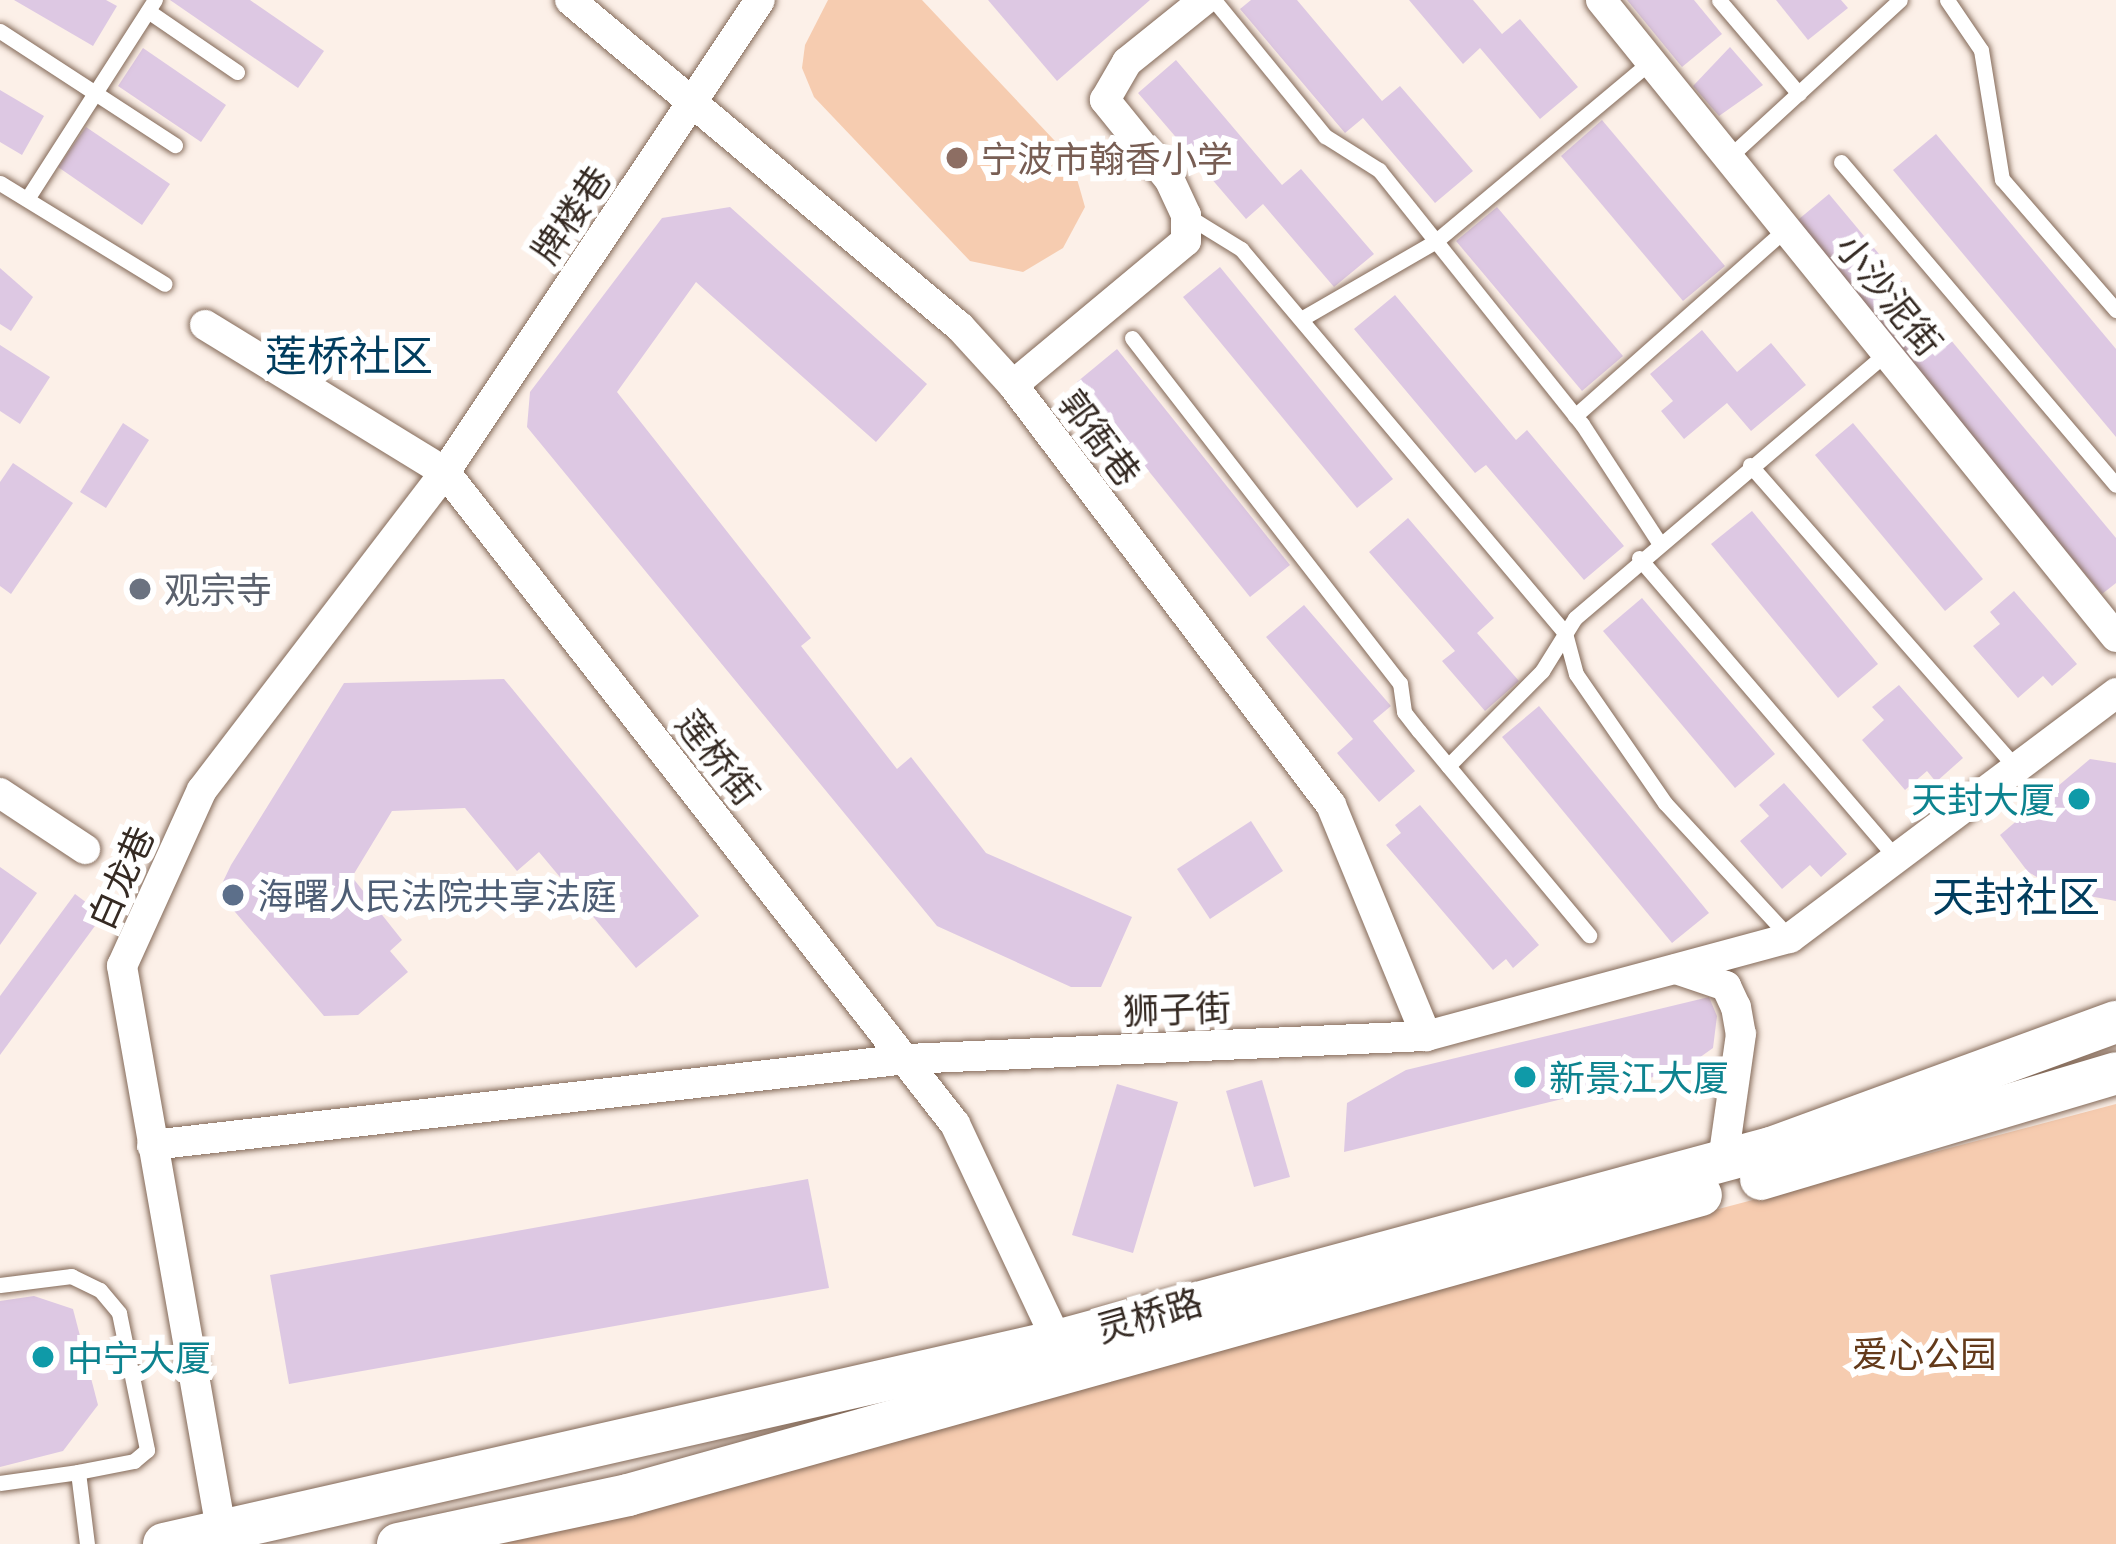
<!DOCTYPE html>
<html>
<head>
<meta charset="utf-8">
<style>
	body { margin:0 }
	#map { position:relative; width:2116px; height:1544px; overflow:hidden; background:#fcf0e8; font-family:Barlow,"Noto Sans SC",sans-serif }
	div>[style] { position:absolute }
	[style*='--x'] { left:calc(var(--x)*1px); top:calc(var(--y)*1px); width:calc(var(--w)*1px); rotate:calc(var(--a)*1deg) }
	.green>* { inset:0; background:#f6ccb0 }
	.building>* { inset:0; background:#ddc8e3 }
	.roads { filter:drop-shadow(0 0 3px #836958) drop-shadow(0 0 3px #836958) }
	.service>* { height:15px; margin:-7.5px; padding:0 7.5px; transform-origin:7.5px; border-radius:7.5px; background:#fff }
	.minor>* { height:30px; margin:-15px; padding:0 15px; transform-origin:15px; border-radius:15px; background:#fff }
	.secondary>* { height:42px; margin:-21px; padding:0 21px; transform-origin:21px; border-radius:21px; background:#fff }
	.dots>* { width:33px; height:33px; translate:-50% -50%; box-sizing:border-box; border:6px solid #fff; border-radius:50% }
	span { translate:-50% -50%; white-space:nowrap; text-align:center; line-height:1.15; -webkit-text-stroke:12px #fff; paint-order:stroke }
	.education-label { font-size:36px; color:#785e54 }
	.left { translate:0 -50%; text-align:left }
	.street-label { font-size:36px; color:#352a23 }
	.worship-label { font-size:36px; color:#5b616d }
	.culture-label { font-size:36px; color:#0d838f }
	.right { translate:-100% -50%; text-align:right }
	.service-label { font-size:36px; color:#4e5e75 }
	.park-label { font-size:36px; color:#643a1a }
	.quarter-label { font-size:42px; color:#013d5e }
</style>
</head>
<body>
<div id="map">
	<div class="green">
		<i style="clip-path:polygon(828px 0,922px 0,1071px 158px,1085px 207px,1063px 248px,1023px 272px,970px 261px,814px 97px,802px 68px,805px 45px)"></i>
		<i style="clip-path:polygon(2116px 1104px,2116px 1544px,451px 1544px)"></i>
	</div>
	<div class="building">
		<i style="clip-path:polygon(14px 0,106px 0,117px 6px,93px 46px)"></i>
		<i style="clip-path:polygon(170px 0,250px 0,324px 51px,298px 88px)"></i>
		<i style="clip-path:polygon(988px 0,1150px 0,1057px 81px)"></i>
		<i style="clip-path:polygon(1251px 0,1297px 0,1382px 101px,1400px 86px,1473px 171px,1435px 203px,1363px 118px,1345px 133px,1240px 9px)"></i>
		<i style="clip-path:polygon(1409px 0,1473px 0,1502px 34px,1520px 19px,1578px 87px,1540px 119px,1480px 48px,1463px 64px)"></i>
		<i style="clip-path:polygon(1627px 0,1694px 0,1722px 34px,1682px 67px)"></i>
		<i style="clip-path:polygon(1776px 0,1841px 0,1848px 8px,1808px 40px)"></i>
		<i style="clip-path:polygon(1730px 47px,1763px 85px,1719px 116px,1693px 86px)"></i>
		<i style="clip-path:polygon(143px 48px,226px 105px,201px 142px,118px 86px)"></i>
		<i style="clip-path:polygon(1176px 60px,1282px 185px,1301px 169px,1374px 254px,1334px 287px,1263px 204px,1246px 219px,1138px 93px)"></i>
		<i style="clip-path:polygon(0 90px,44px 116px,22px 155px,0 142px)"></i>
		<i style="clip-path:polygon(1602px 120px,1725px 266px,1683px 301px,1561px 156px)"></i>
		<i style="clip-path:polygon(86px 127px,170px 184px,142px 225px,58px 167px)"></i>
		<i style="clip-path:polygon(1936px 134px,2116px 349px,2116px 437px,1893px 170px)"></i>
		<i style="clip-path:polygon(1829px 194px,2116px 538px,2116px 583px,2102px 594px,1793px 224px)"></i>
		<i style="clip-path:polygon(730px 207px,927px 384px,876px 442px,696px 282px,617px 392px,811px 638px,801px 646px,897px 769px,911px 757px,986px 853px,1132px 917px,1101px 987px,1071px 987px,937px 926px,527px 427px,530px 392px,662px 218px)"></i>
		<i style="clip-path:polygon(1497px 207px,1623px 356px,1582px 391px,1456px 241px)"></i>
		<i style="clip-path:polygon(1220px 267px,1393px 479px,1357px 508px,1183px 297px)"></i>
		<i style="clip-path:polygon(0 268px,33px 297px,11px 331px,0 324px)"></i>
		<i style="clip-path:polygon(1395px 295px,1516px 440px,1527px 430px,1624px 546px,1584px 580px,1486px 465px,1475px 473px,1354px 329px)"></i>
		<i style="clip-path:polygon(1702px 330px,1737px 372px,1771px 343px,1806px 385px,1751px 431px,1727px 403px,1684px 439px,1661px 411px,1673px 401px,1650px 374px)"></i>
		<i style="clip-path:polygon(0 345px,50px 377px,20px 424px,0 411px)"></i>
		<i style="clip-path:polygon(1117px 349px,1290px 565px,1250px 597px,1077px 382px)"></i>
		<i style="clip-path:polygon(123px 423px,149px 440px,106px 508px,80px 492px)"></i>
		<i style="clip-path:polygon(1853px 423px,1983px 579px,1945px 611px,1815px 455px)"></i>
		<i style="clip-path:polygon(13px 463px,73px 503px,11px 594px,0 586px,0 482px)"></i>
		<i style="clip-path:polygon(1752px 511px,1878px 664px,1838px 698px,1711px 544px)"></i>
		<i style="clip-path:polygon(1408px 518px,1494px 618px,1477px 633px,1519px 681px,1485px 711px,1442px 661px,1455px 651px,1369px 552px)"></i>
		<i style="clip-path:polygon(2014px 591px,2077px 664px,2052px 686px,2043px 676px,2018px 698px,1973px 646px,2000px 624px,1990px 612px)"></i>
		<i style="clip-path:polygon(1642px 598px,1775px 754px,1735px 788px,1603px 631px)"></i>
		<i style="clip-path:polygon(1304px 605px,1391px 706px,1373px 721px,1415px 771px,1379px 802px,1337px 753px,1353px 739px,1266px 637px)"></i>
		<i style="clip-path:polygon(504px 679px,699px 916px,636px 968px,539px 852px,517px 871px,465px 808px,392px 811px,352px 877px,402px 940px,390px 951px,408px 972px,358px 1015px,324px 1016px,218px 892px,231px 865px,344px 683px)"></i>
		<i style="clip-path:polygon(1899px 685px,1963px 758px,1936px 782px,1927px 771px,1905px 790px,1862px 740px,1884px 720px,1872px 707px)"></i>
		<i style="clip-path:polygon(1539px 706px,1709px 913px,1672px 943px,1502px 737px)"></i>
		<i style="clip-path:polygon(2090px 759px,2116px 763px,2116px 901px,2062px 891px,2028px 872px,2000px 835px)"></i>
		<i style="clip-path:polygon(1784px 783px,1847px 854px,1821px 877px,1810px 865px,1782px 889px,1740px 841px,1769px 816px,1759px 805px)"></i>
		<i style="clip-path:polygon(1420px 805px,1539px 945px,1513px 968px,1506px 959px,1493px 970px,1386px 845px,1401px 833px,1395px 825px)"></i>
		<i style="clip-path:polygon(1251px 821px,1283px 871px,1210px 919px,1177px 869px)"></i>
		<i style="clip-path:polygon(0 867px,37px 893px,0 945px)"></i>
		<i style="clip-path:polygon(75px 894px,103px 915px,0 1055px,0 996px)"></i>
		<i style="clip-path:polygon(1709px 997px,1717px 1016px,1713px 1048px,1682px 1070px,1344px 1152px,1347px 1103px,1406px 1070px)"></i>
		<i style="clip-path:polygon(1262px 1080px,1290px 1177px,1254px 1187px,1226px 1091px)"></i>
		<i style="clip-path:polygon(1117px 1084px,1178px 1102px,1133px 1253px,1072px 1235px)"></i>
		<i style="clip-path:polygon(808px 1179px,829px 1288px,289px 1384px,270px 1275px)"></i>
		<i style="clip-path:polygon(34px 1296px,73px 1309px,98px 1405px,63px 1451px,0 1467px,0 1301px)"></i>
	</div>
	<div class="roads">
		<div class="service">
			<i style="--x:1214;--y:0;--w:176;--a:50.8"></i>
			<i style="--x:1325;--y:136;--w:64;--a:32.2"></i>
			<i style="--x:1379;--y:170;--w:325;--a:51.4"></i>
			<i style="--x:1582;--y:424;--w:140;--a:57"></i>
			<i style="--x:1719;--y:0;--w:123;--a:49.6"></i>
			<i style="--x:1947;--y:0;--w:60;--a:55.8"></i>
			<i style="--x:1981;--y:50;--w:131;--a:80.8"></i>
			<i style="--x:2002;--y:179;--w:174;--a:49"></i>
			<i style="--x:148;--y:11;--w:108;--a:34.4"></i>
			<i style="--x:0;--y:31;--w:209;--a:33.1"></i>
			<i style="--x:1729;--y:157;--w:232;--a:-42.6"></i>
			<i style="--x:1841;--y:162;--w:424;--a:49.6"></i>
			<i style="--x:0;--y:183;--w:193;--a:31.5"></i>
			<i style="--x:27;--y:199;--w:237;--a:-57.3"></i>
			<i style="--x:1186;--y:215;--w:65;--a:31.7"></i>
			<i style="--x:1241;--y:249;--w:502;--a:49.84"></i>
			<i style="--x:1565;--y:633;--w:42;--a:75"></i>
			<i style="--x:1576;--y:674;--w:157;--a:55.4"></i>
			<i style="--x:1665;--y:803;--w:184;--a:47.2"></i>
			<i style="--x:1301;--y:319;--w:156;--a:-30"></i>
			<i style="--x:1436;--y:241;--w:280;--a:-39.9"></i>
			<i style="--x:1132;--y:338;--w:437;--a:52.2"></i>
			<i style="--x:1400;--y:683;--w:29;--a:82"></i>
			<i style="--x:1404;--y:712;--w:24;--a:52"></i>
			<i style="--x:1419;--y:731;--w:266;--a:50.2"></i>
			<i style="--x:1575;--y:416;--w:283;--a:-41.6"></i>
			<i style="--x:1750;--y:465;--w:403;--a:48.7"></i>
			<i style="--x:1639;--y:558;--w:395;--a:49.4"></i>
			<i style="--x:1448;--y:766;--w:134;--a:-45.3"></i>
			<i style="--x:1542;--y:671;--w:62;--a:-58.1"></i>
			<i style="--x:1575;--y:618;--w:410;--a:-40.4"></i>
			<i style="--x:0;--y:1285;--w:72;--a:-7.2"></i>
			<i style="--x:71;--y:1276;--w:32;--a:26"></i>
			<i style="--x:100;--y:1290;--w:30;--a:50"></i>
			<i style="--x:119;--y:1313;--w:140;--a:78.4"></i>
			<i style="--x:147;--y:1450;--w:17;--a:140"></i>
			<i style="--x:134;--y:1461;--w:57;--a:168.9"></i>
			<i style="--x:78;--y:1472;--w:73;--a:82.9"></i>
			<i style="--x:0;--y:1483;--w:79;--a:-8"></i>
		</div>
		<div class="minor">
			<i style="--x:570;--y:0;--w:509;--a:39.98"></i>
			<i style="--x:960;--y:327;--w:79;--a:47.6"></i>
			<i style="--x:1013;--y:385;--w:527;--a:52.87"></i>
			<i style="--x:1331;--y:805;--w:250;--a:67.6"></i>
			<i style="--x:1601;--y:0;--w:819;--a:51.05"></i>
			<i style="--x:205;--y:325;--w:281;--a:31.5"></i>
			<i style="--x:445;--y:472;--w:828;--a:51.97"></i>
			<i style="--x:955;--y:1124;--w:240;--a:64.8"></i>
			<i style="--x:1013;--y:385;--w:225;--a:-39.8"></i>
			<i style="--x:1186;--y:241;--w:26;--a:-90"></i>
			<i style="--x:1186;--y:215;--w:40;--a:-115"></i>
			<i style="--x:1169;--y:179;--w:102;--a:-129"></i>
			<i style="--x:1105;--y:100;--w:44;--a:-59.9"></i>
			<i style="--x:1127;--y:62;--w:99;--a:-38.8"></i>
			<i style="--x:0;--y:793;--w:102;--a:33.4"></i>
			<i style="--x:1676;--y:969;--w:53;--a:18.8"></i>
			<i style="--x:1726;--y:986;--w:23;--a:65"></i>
			<i style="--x:1736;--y:1007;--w:27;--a:80"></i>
			<i style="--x:1741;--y:1034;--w:127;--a:98.1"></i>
			<i style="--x:152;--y:1145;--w:760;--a:-6.5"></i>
			<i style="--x:907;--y:1059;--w:520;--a:-2.54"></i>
			<i style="--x:1426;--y:1036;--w:377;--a:-15.1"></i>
			<i style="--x:1790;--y:938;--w:408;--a:-36.9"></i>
			<i style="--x:222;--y:1535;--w:578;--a:-99.97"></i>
			<i style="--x:122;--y:966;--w:193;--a:-65.6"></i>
			<i style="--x:202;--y:790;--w:400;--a:-52.6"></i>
			<i style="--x:445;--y:472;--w:567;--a:-56.28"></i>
		</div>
		<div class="secondary">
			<i style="--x:1761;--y:1179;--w:370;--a:-16.6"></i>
			<i style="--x:164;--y:1544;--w:916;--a:-12.81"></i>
			<i style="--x:1057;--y:1341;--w:740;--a:-15.13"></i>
			<i style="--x:1771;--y:1148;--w:367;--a:-20.1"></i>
			<i style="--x:398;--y:1544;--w:235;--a:-12"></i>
			<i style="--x:628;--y:1495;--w:1114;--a:-15.62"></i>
		</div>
	</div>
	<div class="dots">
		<i style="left:957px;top:158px;background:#8d6e63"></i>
		<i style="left:140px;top:589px;background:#6b7280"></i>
		<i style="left:2079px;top:799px;background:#0f9aa8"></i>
		<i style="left:233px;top:895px;background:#5c6f8a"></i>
		<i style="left:1525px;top:1077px;background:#0f9aa8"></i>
		<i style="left:43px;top:1357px;background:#0f9aa8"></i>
	</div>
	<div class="education-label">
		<span class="left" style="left:981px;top:158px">宁波市翰香小学</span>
	</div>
	<div class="street-label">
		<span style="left:570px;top:214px;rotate:-56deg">牌楼巷</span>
		<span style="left:1890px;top:294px;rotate:51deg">小沙泥街</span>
		<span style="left:1101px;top:437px;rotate:53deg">郭衙巷</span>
		<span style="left:719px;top:757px;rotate:52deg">莲桥街</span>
		<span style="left:120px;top:877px;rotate:-66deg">白龙巷</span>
		<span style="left:1177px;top:1008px;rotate:-2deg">狮子街</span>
		<span style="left:1149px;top:1314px;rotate:-16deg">灵桥路</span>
	</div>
	<div class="worship-label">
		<span class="left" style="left:164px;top:589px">观宗寺</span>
	</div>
	<div class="culture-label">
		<span class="right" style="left:2055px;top:799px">天封大厦</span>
		<span class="left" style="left:1549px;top:1077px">新景江大厦</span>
		<span class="left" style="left:67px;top:1357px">中宁大厦</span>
	</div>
	<div class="service-label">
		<span class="left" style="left:257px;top:895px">海曙人民法院共享法庭</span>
	</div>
	<div class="park-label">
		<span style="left:1924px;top:1353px">爱心公园</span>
	</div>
	<div class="quarter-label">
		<span style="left:349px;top:354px">莲桥社区</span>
		<span style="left:2016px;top:895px">天封社区</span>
	</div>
</div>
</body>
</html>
